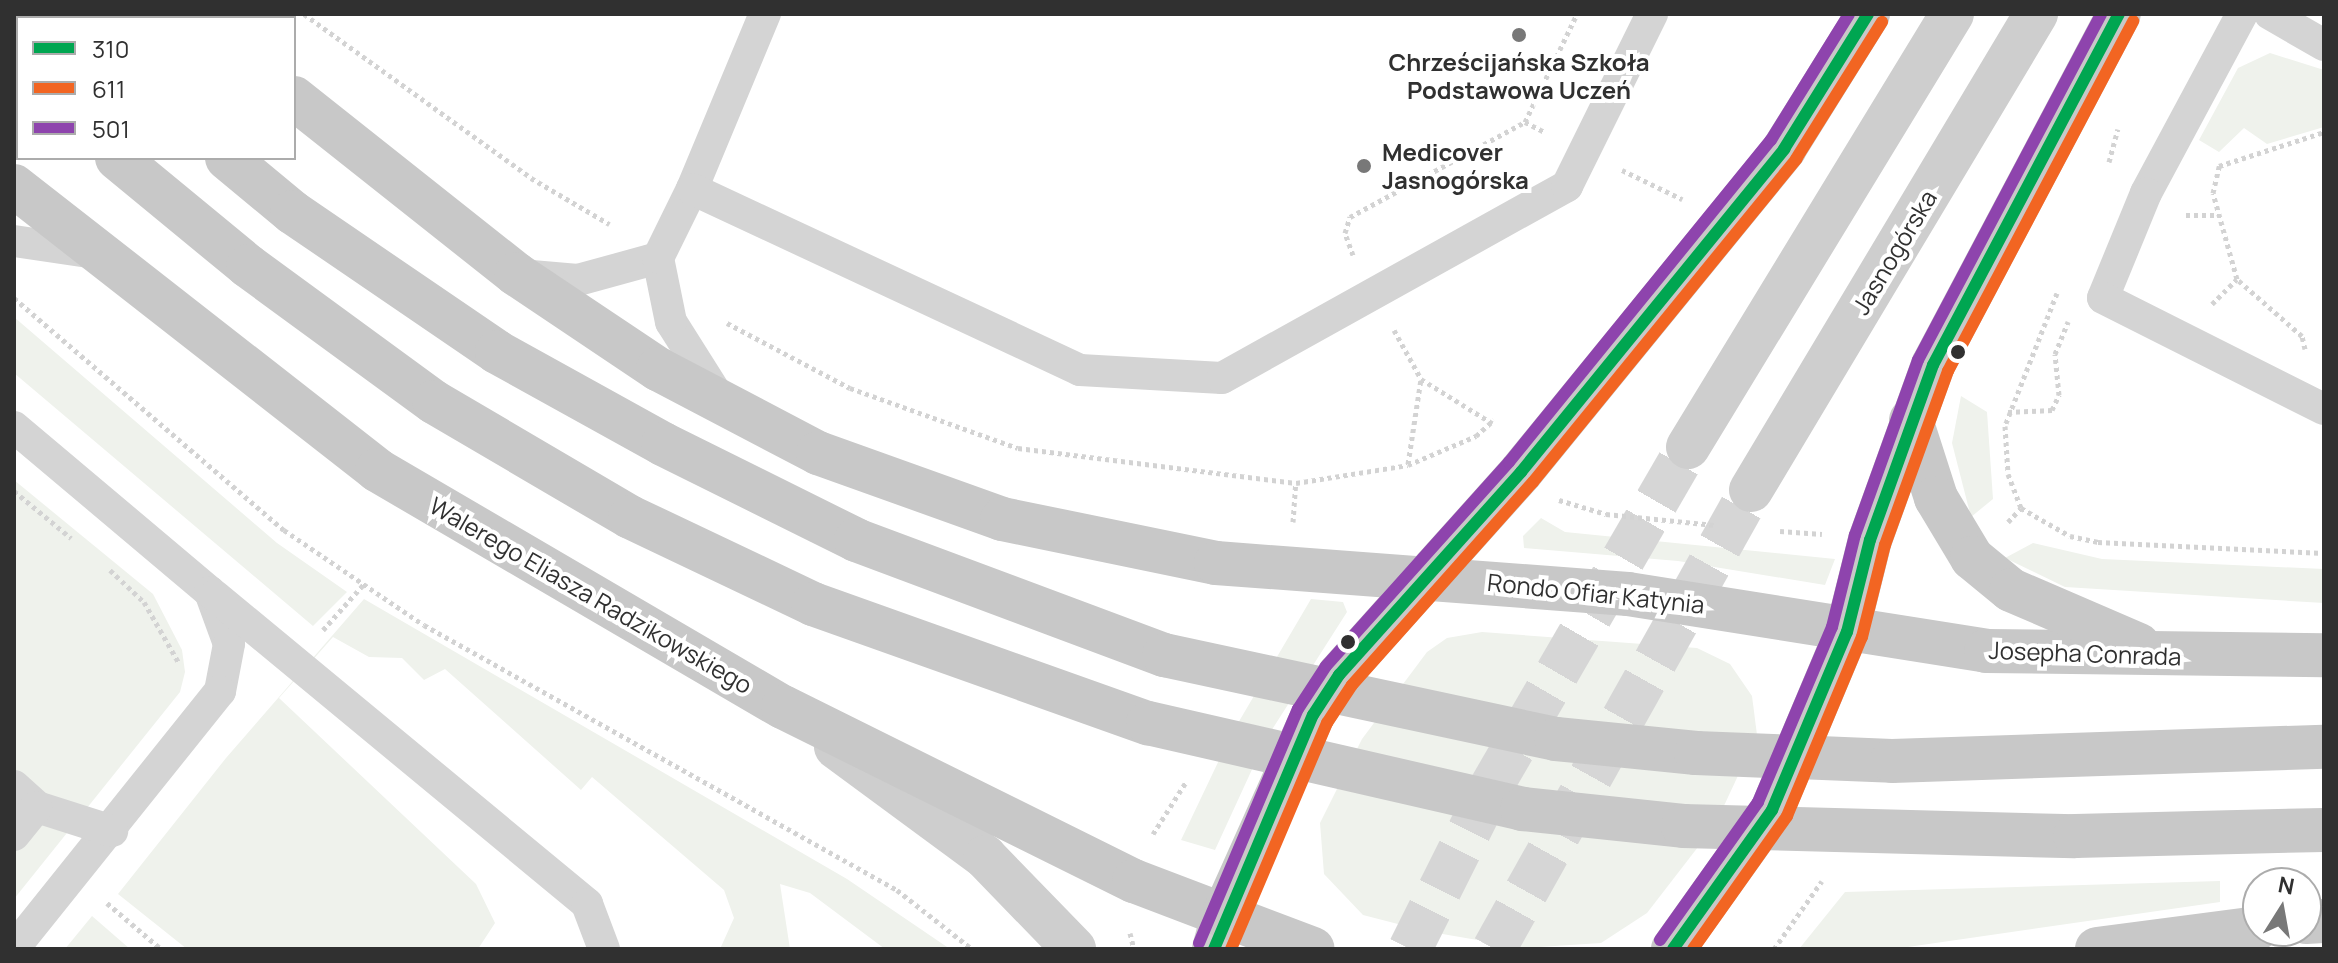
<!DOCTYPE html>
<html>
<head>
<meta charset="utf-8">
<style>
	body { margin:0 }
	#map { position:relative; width:2338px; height:963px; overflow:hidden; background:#fff; font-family:Manrope,sans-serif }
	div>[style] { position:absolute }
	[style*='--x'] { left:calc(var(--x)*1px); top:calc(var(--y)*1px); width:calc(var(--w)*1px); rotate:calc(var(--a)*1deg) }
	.green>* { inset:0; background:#eff2ec }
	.secondary-tunnel>* { height:44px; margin-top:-22px; transform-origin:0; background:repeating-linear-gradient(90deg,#d6d6d6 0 44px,transparent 0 66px) }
	.path>* { height:5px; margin-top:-2.5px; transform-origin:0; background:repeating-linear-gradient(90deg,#d3d3d3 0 4px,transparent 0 8px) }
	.service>* { height:32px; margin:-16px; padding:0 16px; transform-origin:16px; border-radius:16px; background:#d4d4d4 }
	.secondary>* { height:44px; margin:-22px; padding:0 22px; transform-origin:22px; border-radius:22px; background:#cecece }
	.primary>* { height:44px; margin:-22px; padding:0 22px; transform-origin:22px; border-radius:22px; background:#c8c8c8 }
	.primary-bridge>* { height:44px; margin:-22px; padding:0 22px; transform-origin:22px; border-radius:22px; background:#c8c8c8 }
	.bus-1>* { height:12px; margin:-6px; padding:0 6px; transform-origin:6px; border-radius:6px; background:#00a651 }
	.bus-2>* { height:12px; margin:-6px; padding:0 6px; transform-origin:6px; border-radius:6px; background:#f26522 }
	.bus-3>* { height:12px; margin:-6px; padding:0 6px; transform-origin:6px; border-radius:6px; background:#8e44ad }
	.dots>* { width:22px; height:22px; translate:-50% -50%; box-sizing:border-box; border:4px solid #fff; border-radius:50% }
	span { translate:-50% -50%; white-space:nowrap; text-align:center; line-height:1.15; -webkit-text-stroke:8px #fff; paint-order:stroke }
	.poi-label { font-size:24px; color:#303030; font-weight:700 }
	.left { translate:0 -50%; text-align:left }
	.street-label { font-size:24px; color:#303030 }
	.frame { position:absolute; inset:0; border:16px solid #303030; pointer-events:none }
	.legend { position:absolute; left:16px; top:16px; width:280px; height:144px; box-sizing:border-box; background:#fff; border:2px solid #acacac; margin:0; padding:10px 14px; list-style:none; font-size:24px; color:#303030 }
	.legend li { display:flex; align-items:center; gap:16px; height:40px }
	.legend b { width:40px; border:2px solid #acacac }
	.north { position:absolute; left:2242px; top:867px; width:80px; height:80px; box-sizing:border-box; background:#fff; border:2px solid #acacac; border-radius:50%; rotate:11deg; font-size:22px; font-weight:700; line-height:32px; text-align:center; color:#303030 }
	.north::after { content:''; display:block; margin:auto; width:28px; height:36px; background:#787878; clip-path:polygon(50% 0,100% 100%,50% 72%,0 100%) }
</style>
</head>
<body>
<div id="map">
	<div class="green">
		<i style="clip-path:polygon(2270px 53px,2324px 70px,2324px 127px,2267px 144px,2244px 128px,2219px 152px,2199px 140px,2238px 68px)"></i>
		<i style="clip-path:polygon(14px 317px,277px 543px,347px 592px,313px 626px,14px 373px)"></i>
		<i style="clip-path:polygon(1961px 396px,1987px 412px,1993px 499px,1971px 517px,1952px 443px)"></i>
		<i style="clip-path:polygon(14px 480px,153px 594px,182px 650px,185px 672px,180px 692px,14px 899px)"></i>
		<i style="clip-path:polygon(1541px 518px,1565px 532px,1835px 559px,1825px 585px,1678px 561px,1524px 548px,1523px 536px)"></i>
		<i style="clip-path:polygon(2033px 543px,2102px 559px,2324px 569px,2324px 603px,2065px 587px,2005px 558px)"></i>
		<i style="clip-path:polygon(364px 599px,847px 879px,950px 949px,885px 949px,810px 893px,780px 884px,790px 949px,720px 949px,734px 918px,724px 890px,592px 777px,581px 790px,445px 669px,424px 680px,402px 658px,369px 657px,333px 637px,279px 698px,476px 884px,495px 923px,478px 949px,187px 949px,118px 894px,226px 758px)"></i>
		<i style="clip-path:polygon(1311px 599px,1343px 602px,1347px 612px,1266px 739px,1215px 850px,1181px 840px,1231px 735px)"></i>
		<i style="clip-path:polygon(1482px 632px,1697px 648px,1730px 664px,1752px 696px,1757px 735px,1715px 825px,1647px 913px,1601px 943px,1524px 948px,1425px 931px,1363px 915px,1324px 874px,1320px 823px,1362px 739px,1427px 652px,1447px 638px)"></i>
		<i style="clip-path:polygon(2220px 881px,2220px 902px,1894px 949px,1799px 949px,1845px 892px)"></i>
		<i style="clip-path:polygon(92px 916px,130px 949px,65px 949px)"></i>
	</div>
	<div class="secondary-tunnel">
		<i style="--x:1410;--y:949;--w:181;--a:-63.4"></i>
		<i style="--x:1491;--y:787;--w:393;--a:-59.9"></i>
		<i style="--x:1494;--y:949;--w:526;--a:-60.75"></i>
	</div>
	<div class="path">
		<i style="--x:304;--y:14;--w:280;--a:35.8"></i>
		<i style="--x:531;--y:178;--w:91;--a:30.5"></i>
		<i style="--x:1525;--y:122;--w:22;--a:27"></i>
		<i style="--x:2109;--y:162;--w:34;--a:-75"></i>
		<i style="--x:1622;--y:170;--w:67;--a:25.8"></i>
		<i style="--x:2186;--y:215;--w:32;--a:0"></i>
		<i style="--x:1353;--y:255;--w:23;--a:-110"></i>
		<i style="--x:1345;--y:233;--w:17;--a:-73"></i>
		<i style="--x:1350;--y:217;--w:199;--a:-28.5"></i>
		<i style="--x:1525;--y:122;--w:120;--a:-64.3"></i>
		<i style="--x:2057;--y:293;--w:143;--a:111.4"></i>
		<i style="--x:2005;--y:426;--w:48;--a:86.4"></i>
		<i style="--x:2008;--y:474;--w:36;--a:69"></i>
		<i style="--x:2021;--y:508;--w:56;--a:29.7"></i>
		<i style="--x:2070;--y:536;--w:29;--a:12"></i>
		<i style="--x:2098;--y:542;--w:226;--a:2.8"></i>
		<i style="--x:14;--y:298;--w:356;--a:40.7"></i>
		<i style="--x:284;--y:530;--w:169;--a:34.2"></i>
		<i style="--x:424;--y:625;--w:542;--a:29.26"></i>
		<i style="--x:897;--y:890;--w:95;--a:38.2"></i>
		<i style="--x:2212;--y:304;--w:35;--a:-45"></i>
		<i style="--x:727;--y:323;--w:139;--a:27.9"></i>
		<i style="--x:850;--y:388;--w:178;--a:19.7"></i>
		<i style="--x:1018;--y:448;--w:280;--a:7.2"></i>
		<i style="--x:1296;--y:483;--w:113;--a:-9.1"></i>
		<i style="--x:1408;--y:465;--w:74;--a:-23.1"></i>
		<i style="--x:1476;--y:436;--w:24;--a:-42"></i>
		<i style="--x:1394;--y:330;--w:56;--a:61.1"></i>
		<i style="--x:1421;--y:379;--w:84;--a:31.8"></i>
		<i style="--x:2305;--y:349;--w:13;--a:-103"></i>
		<i style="--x:2302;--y:336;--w:86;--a:-138.8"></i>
		<i style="--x:2237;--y:279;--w:89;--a:-105.6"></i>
		<i style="--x:2213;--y:193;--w:28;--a:-77"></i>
		<i style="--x:2219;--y:166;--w:110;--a:-17.9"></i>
		<i style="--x:2008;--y:412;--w:44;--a:-2.6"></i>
		<i style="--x:2052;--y:410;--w:17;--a:-65"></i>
		<i style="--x:2059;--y:395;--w:41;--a:-95.6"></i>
		<i style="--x:2055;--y:354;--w:35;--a:-68"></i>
		<i style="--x:1408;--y:464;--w:86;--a:-81.3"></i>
		<i style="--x:14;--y:491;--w:74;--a:39.5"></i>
		<i style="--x:1559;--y:500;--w:49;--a:16.6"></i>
		<i style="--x:1606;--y:514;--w:109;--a:5.8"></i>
		<i style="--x:1293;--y:522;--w:39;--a:-86"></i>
		<i style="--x:2008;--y:522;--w:19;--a:-47"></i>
		<i style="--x:1780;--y:531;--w:42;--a:4.1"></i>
		<i style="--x:110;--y:570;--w:47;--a:43.3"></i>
		<i style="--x:144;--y:602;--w:70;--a:60.2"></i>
		<i style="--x:323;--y:630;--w:62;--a:-48.3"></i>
		<i style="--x:1153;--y:834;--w:62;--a:-57.6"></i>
		<i style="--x:107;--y:903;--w:71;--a:40.4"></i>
		<i style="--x:1130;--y:933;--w:16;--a:76"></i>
		<i style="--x:1774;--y:949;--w:83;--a:-54.8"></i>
	</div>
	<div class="service">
		<i style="--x:2242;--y:14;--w:203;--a:118.2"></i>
		<i style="--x:2146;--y:193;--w:113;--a:112.3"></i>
		<i style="--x:2103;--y:298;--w:247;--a:26.7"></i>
		<i style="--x:2270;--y:14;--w:62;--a:29.9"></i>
		<i style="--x:692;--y:189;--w:190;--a:-67.4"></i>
		<i style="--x:14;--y:241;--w:82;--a:8.4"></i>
		<i style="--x:520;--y:275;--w:58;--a:4.9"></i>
		<i style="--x:578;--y:280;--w:83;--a:-15.4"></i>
		<i style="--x:721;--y:401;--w:93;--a:-122.3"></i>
		<i style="--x:671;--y:322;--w:65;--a:-101.5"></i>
		<i style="--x:658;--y:258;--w:77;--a:-63.8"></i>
		<i style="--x:692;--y:189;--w:428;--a:25"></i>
		<i style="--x:1080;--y:370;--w:142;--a:3.2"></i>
		<i style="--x:1222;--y:378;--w:395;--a:-29.1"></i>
		<i style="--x:1567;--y:186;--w:192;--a:-63.7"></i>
		<i style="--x:14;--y:427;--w:256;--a:40.1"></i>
		<i style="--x:210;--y:592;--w:55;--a:69.9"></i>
		<i style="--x:229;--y:644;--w:48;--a:100.8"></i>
		<i style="--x:220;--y:691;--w:329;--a:128.7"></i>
		<i style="--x:215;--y:596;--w:483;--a:39.6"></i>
		<i style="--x:587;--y:904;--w:48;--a:69.3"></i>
		<i style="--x:14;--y:786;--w:31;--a:42"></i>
		<i style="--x:37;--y:807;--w:79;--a:17.7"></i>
		<i style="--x:14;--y:835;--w:36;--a:-51"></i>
	</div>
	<div class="secondary">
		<i style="--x:1688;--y:447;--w:507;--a:-58.63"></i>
		<i style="--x:1751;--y:490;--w:555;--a:-59.09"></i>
		<i style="--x:836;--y:747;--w:185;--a:36.4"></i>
		<i style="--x:985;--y:857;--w:128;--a:45.9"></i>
		<i style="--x:1214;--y:949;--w:34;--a:-75"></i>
	</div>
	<div class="primary">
		<i style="--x:58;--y:14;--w:6;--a:39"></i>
		<i style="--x:193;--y:14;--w:6;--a:39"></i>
		<i style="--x:14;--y:72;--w:5;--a:37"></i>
		<i style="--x:294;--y:98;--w:283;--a:38.4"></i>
		<i style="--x:516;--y:274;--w:171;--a:33.8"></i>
		<i style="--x:658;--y:369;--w:181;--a:27.7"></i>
		<i style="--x:818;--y:453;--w:195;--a:19.7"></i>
		<i style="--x:1002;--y:519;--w:218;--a:11.6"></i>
		<i style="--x:1216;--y:563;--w:413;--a:4.3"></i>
		<i style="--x:1628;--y:594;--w:363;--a:9"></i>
		<i style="--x:1986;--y:651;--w:338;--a:0.7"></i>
		<i style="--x:14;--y:186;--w:461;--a:38"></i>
		<i style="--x:377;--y:470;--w:470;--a:30.3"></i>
		<i style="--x:783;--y:707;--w:392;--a:26.4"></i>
		<i style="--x:1134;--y:881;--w:191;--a:20.8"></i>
		<i style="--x:1911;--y:420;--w:82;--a:72.2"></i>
		<i style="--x:1936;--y:498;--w:70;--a:59"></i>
		<i style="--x:1972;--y:558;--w:50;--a:39.4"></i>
		<i style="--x:2011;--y:590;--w:139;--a:23.3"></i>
		<i style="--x:1223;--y:916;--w:220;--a:-65.9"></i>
		<i style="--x:1313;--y:715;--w:48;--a:-57"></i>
		<i style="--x:1339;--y:675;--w:273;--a:-48.1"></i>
		<i style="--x:1521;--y:472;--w:417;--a:-50.8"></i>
		<i style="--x:1784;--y:149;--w:159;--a:-58.1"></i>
		<i style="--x:2306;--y:922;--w:18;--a:-3"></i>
		<i style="--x:1673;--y:949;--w:171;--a:-54.5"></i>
		<i style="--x:1772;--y:810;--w:193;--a:-67.2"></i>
		<i style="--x:1847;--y:632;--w:95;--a:-76"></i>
		<i style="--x:1870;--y:540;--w:186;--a:-70.2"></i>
		<i style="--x:1933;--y:365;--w:397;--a:-62.1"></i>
		<i style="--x:2097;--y:949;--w:162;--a:-7.4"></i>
	</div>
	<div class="primary-bridge">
		<i style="--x:117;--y:158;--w:170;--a:39.5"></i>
		<i style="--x:248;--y:266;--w:230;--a:36.2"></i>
		<i style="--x:434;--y:402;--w:227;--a:30.4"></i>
		<i style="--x:630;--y:517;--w:203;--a:25.4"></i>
		<i style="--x:813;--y:604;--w:356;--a:19.6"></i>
		<i style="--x:1148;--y:723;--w:384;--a:12.9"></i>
		<i style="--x:1522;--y:809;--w:162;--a:6"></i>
		<i style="--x:1683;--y:826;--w:392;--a:1.5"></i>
		<i style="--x:2075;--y:836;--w:249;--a:-1.4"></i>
		<i style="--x:227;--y:158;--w:85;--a:39.7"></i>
		<i style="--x:292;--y:212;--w:248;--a:34.3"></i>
		<i style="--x:497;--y:352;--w:190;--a:29"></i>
		<i style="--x:663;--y:444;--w:216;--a:26.4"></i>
		<i style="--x:856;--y:540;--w:329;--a:20.5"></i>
		<i style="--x:1164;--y:655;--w:401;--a:12.1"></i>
		<i style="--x:1556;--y:739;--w:141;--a:5.7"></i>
		<i style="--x:1696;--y:753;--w:196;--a:2.3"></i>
		<i style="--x:1892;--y:761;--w:432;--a:-1.9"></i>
	</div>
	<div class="bus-1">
		<i style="--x:1214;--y:949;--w:254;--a:-67.1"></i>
		<i style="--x:1313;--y:715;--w:48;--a:-57"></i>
		<i style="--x:1339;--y:675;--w:273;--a:-48.1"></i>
		<i style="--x:1521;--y:472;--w:417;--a:-50.8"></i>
		<i style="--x:1784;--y:149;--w:159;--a:-58.1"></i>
		<i style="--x:1673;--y:949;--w:171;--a:-54.5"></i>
		<i style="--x:1772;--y:810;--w:193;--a:-67.2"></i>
		<i style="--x:1847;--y:632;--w:95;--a:-76"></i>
		<i style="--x:1870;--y:540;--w:186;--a:-70.2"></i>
		<i style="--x:1933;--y:365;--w:397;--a:-62.1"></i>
	</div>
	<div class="bus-2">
		<i style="--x:1231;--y:949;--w:246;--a:-67"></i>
		<i style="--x:1327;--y:723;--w:45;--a:-56.7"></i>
		<i style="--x:1352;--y:685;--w:272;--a:-48.3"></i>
		<i style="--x:1533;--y:482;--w:417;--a:-50.8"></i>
		<i style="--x:1796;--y:159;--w:162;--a:-57.9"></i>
		<i style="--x:1693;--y:949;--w:163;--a:-54.7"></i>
		<i style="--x:1787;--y:816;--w:194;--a:-67.3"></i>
		<i style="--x:1862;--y:637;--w:95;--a:-76"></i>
		<i style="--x:1885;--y:545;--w:185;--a:-70.1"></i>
		<i style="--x:1948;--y:371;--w:396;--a:-62.1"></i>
	</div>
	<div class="bus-3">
		<i style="--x:1660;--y:940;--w:169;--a:-54.6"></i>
		<i style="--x:1758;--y:802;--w:190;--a:-67.1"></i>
		<i style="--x:1832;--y:627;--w:95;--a:-76"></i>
		<i style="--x:1855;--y:535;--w:186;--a:-70.2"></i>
		<i style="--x:1918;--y:360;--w:391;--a:-62.1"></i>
		<i style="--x:1199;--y:943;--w:254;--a:-67.1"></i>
		<i style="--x:1298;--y:709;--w:51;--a:-56.9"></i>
		<i style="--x:1326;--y:666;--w:274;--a:-48.1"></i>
		<i style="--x:1509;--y:462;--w:415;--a:-50.9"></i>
		<i style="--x:1771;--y:140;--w:148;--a:-58.2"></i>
	</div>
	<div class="dots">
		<i style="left:1519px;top:35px;background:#787878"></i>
		<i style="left:1364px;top:166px;background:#787878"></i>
		<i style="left:1958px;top:352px;background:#303030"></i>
		<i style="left:1348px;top:642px;background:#303030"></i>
	</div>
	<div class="poi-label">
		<span style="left:1519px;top:76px">Chrześcijańska Szkoła<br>Podstawowa Uczeń</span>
		<span class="left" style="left:1382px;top:166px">Medicover<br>Jasnogórska</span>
	</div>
	<div class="street-label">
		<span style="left:1894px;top:252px;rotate:-59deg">Jasnogórska</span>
		<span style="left:1596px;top:593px;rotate:6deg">Rondo Ofiar Katynia</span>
		<span style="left:591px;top:595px;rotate:30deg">Walerego Eliasza Radzikowskiego</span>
		<span style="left:2085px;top:653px;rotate:2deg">Josepha Conrada</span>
	</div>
	<div class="frame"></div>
	<ul class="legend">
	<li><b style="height:10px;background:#00a651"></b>310</li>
	<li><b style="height:10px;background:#f26522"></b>611</li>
	<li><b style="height:10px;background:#8e44ad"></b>501</li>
	</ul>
	<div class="north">N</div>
</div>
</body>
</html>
